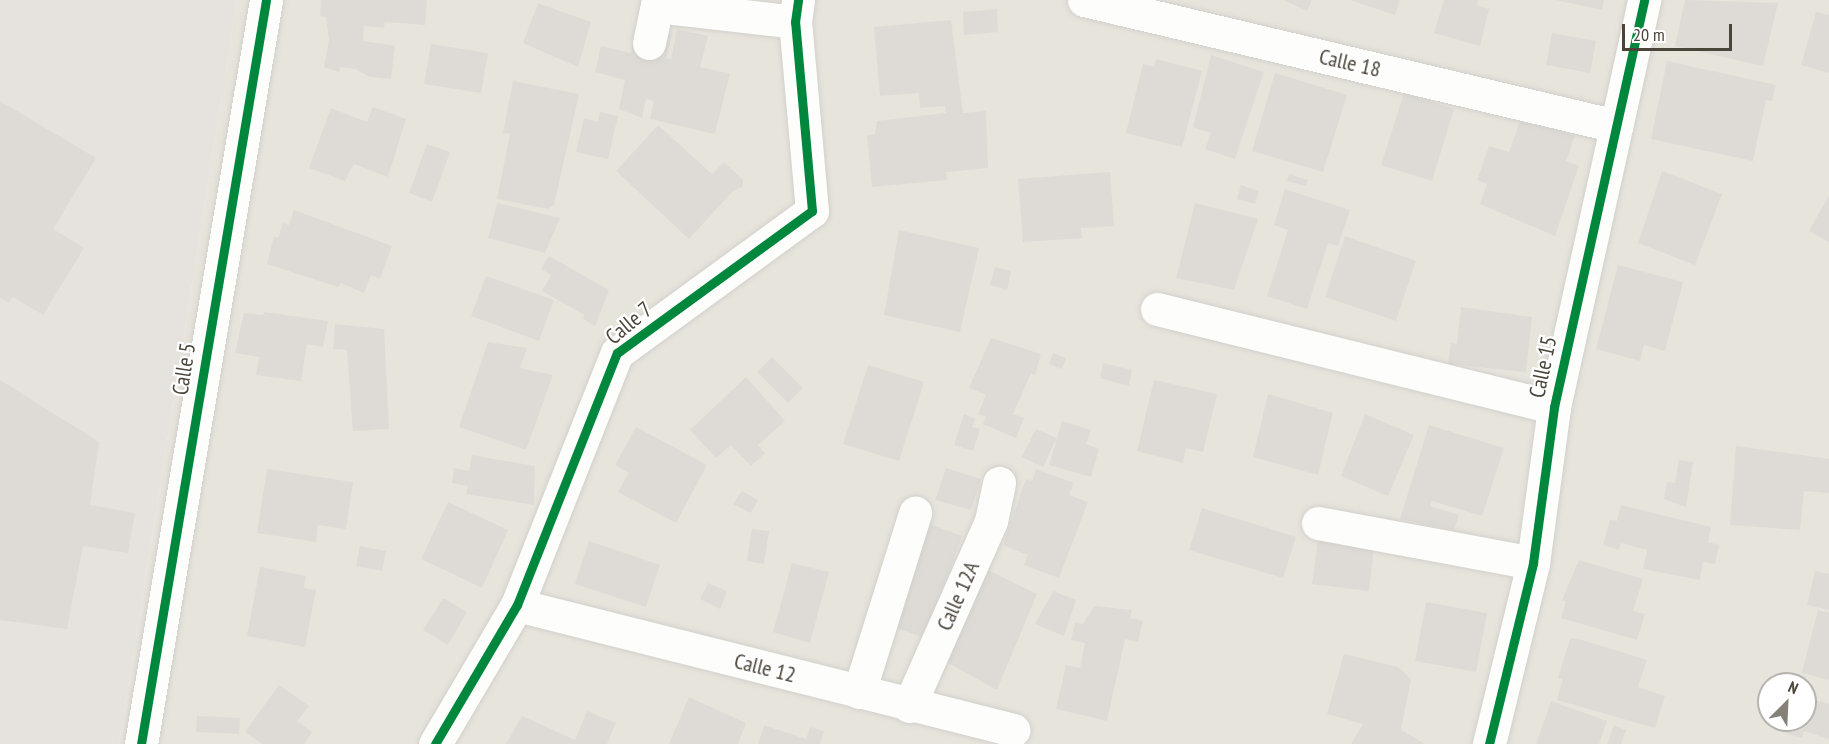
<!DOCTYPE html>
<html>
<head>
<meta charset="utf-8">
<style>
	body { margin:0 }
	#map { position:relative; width:1829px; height:744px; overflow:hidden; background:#f4f2ee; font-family:"PT Sans Narrow",sans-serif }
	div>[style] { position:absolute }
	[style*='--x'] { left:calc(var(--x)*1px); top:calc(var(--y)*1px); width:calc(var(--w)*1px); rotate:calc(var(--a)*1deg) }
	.residential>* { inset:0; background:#e7e4dc }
	.industrial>* { inset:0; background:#e6e2de }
	.building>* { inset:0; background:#dedbd6 }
	.roads { filter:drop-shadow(0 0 2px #d2d0cb) drop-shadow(0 0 2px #d2d0cb) }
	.street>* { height:33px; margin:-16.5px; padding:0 16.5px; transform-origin:16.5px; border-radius:16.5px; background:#fdfdfc }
	.cycleway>* { height:9px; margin:-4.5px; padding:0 4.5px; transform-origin:4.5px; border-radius:4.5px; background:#00873e }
	span { translate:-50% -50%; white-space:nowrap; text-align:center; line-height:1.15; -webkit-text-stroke:4.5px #fff; paint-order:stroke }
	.street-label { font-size:22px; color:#4b4439 }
	.north { position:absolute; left:1757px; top:672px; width:60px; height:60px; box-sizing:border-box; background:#fff; border:2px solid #b7b4b0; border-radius:50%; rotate:24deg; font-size:16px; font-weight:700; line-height:24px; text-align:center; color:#4b4439 }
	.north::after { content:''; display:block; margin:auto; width:21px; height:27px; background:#868178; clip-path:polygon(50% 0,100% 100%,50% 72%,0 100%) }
	.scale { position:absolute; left:1622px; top:24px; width:110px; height:27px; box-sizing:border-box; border:3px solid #4b4439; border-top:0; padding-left:8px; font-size:18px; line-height:21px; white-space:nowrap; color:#4b4439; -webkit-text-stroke:4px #fff; paint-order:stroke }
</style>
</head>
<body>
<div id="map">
	<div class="residential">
		<i style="clip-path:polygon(evenodd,237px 0,1829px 0,1829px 744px,119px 744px,237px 0,1769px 684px,1805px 684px,1805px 720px,1769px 720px,1769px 684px)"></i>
	</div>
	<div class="industrial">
		<i style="clip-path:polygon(0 0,237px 0,119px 744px,0 744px)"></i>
	</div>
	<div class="building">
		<i style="clip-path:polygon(321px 0,427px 0,425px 25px,385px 22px,384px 28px,364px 26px,363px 41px,395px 46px,391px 79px,370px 77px,355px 69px,340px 67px,339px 72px,324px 67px,329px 40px,326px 17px,320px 16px)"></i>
		<i style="clip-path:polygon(1283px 0,1312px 0,1307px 11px)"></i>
		<i style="clip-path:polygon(1350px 0,1400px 0,1395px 15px)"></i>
		<i style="clip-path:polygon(1444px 0,1478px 0,1477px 5px,1489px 9px,1480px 46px,1434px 33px)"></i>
		<i style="clip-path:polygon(1556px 0,1604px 0,1602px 10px)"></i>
		<i style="clip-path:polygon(1685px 0,1778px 3px,1763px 66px,1675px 46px)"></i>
		<i style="clip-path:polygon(538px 3px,591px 22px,578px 67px,523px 43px)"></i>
		<i style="clip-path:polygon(997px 9px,998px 32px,964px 35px,963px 12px)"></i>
		<i style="clip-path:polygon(1816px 12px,1829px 15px,1829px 73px,1801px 65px)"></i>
		<i style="clip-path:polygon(951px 20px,963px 113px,986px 111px,988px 168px,946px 172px,947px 180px,872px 187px,867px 135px,875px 134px,877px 121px,946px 113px,945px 106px,920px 108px,919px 93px,880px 96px,874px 27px)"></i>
		<i style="clip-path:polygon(637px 26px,672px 34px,666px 58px,671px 59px,677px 29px,708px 36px,700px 67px,730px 74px,715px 134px,650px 119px,654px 101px,646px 99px,642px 118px,619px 109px,625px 80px,595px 72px,601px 46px,631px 53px)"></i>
		<i style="clip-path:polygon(1552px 33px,1596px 41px,1590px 73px,1546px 65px)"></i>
		<i style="clip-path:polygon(431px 44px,488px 53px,481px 93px,424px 84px)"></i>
		<i style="clip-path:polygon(1211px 55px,1264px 72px,1235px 159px,1205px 149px,1211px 133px,1193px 127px)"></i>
		<i style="clip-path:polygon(1156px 59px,1202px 71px,1182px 147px,1126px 133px,1143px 64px,1154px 67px)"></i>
		<i style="clip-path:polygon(1667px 61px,1776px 85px,1772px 101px,1766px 100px,1753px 161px,1651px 139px)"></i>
		<i style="clip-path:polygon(1275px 73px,1347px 95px,1323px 172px,1252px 151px)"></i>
		<i style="clip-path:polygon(513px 81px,579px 94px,554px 205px,548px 209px,497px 199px,510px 134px,503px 133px)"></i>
		<i style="clip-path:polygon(1404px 93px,1454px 109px,1432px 181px,1381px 165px)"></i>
		<i style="clip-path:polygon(0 101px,96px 158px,53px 229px,84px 248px,43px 315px,13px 297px,9px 303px,0 298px)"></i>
		<i style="clip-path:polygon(373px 107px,406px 119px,388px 177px,354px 164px,345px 181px,309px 168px,331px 108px,367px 122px)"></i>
		<i style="clip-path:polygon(600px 112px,618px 116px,608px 159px,576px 152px,584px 118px,598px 122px)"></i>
		<i style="clip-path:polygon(1522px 116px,1575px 136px,1566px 161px,1579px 166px,1555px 236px,1480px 204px,1487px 184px,1477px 180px,1489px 146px,1509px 152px)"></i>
		<i style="clip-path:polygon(658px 125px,712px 174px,724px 162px,743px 180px,743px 186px,732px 192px,689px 239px,616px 171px)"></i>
		<i style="clip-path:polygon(427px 144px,450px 152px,432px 202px,409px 193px)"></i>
		<i style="clip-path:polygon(1662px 171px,1722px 194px,1695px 265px,1638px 243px)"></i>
		<i style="clip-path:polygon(1110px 172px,1114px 226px,1081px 228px,1082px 238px,1023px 242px,1018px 179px)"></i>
		<i style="clip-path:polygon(1289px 174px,1308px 180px,1306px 186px,1287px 181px)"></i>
		<i style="clip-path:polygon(1241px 185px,1259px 191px,1255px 204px,1237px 199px)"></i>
		<i style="clip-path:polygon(1285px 189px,1350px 210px,1338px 246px,1328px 243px,1307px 309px,1267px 296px,1288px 230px,1274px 225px)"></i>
		<i style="clip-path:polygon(1829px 195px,1829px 242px,1809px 231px)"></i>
		<i style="clip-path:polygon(497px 203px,560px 218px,545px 253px,488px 238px)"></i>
		<i style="clip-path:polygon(1195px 203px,1258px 219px,1234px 290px,1176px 278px)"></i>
		<i style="clip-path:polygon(294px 210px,392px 246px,380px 279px,371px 275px,364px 293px,341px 283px,338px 287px,267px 264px,274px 236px,278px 238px,283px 223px,289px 225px)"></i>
		<i style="clip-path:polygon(899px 230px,979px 248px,960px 332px,884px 315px)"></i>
		<i style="clip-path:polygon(1345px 236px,1416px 261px,1396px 321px,1325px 297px)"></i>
		<i style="clip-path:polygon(549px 256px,609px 290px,595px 326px,583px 319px,585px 315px,542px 291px,551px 275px,541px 269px)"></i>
		<i style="clip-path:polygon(1618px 265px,1683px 282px,1665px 351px,1644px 345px,1640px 361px,1596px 349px)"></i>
		<i style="clip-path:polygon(995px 267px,1011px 271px,1007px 290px,990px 285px)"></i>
		<i style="clip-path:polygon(486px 276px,554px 300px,539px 341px,471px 316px)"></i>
		<i style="clip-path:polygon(1461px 307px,1532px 317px,1526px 372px,1448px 364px,1451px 343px,1457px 344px)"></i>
		<i style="clip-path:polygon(264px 312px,328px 321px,323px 347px,307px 344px,301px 381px,256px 375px,259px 357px,235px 353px,244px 313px,263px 315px)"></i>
		<i style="clip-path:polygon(335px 324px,384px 329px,389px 429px,353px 431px,347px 350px,333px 349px)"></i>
		<i style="clip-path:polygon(991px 338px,1041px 354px,1035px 375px,1031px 373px,1013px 414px,1024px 418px,1016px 438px,983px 424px,986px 417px,978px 414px,986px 395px,969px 388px)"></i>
		<i style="clip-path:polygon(488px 342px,527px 348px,520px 368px,553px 375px,526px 450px,459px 427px)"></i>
		<i style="clip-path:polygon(1053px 353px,1066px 358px,1062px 369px,1049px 364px)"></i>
		<i style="clip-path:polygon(772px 357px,803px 388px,788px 403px,757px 372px)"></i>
		<i style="clip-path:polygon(1103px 363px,1132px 370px,1129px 386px,1100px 378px)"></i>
		<i style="clip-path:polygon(868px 365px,924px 382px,899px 461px,843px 444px)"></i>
		<i style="clip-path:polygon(746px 377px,785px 421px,758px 445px,765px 453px,751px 466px,731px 445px,716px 458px,690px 430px)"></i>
		<i style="clip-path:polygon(0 380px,99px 442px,90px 505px,135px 513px,128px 553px,83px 546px,67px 629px,0 620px)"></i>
		<i style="clip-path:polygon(1154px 380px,1217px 394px,1203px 452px,1186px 448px,1183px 463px,1137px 451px)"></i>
		<i style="clip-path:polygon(1268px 394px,1333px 413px,1318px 475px,1253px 457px)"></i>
		<i style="clip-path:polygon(964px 414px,975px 419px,972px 427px,980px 429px,973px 451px,954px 445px)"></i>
		<i style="clip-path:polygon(1365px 414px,1414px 435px,1388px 496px,1341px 476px)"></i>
		<i style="clip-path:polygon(1062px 421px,1091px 430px,1086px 444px,1099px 449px,1091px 477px,1049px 465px)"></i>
		<i style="clip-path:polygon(1429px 425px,1504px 448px,1482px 516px,1432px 501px,1430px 506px,1459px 515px,1454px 530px,1400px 519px)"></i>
		<i style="clip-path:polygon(636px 427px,707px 465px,676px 523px,618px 492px,629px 473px,615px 465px)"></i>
		<i style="clip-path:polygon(1036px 429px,1057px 438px,1043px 467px,1022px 457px)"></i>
		<i style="clip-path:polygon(1736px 446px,1829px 459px,1829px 493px,1804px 491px,1800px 530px,1730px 525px)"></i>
		<i style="clip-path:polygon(472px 455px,535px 466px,534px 505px,466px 494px,468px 486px,452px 483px,454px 468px,469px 471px)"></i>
		<i style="clip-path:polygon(1679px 460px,1693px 462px,1686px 507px,1664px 499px,1667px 482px,1675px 483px)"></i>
		<i style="clip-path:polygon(946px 468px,981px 479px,971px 510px,935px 500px)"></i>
		<i style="clip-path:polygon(267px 469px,353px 482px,346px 529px,318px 525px,316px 542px,257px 533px)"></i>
		<i style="clip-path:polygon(1036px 469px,1074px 483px,1069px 495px,1088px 502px,1059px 578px,1024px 565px,1028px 555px,1003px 545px,1026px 479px,1032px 481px)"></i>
		<i style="clip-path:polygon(742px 491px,758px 500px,751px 513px,733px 504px)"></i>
		<i style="clip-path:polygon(448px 502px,508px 530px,482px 588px,421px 559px)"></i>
		<i style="clip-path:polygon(1621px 505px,1711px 527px,1708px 542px,1719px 545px,1715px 564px,1703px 562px,1700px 580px,1643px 569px,1647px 550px,1621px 543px,1619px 550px,1603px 545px,1610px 520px,1617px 521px)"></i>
		<i style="clip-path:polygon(1202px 508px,1296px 537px,1283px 578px,1189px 550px)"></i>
		<i style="clip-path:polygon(927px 523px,962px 536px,925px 638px,896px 628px)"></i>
		<i style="clip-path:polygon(752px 529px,769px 531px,764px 564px,747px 561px)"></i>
		<i style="clip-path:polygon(1318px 540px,1374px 548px,1369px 591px,1312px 584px)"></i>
		<i style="clip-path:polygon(589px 541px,660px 565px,646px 607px,575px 584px)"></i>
		<i style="clip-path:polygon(360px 546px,386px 551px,382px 571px,356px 566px)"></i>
		<i style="clip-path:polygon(1579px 560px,1643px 579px,1633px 611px,1645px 614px,1637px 640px,1561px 618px,1566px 602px,1562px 600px)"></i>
		<i style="clip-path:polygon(792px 563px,829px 572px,810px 643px,773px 632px)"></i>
		<i style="clip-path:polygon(260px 567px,306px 576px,304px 588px,316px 590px,305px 647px,247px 636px)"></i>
		<i style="clip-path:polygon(984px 568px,1037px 594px,997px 690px,939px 658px)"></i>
		<i style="clip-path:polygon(1815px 571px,1829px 574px,1829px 610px,1807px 605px)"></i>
		<i style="clip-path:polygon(708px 583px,727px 591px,720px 609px,700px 599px)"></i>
		<i style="clip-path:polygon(1053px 591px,1076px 600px,1064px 636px,1035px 624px)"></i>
		<i style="clip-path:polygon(443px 598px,467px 612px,448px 645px,423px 630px)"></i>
		<i style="clip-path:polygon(1426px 602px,1487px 613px,1476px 672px,1415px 661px)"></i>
		<i style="clip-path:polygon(1094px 606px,1132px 610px,1130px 618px,1143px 621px,1138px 642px,1125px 639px,1107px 721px,1056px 709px,1066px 665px,1080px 668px,1085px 643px,1071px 640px,1075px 623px,1083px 624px)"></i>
		<i style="clip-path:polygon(1818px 610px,1829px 613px,1829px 680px,1802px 673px)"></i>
		<i style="clip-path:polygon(1576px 638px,1647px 660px,1638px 687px,1665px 696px,1655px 728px,1557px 700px,1563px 679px,1558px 678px,1570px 639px)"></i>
		<i style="clip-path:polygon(1344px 654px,1398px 667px,1406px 674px,1411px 680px,1401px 730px,1425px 744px,1351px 744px,1363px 724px,1327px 714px)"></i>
		<i style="clip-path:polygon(279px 685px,309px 706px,297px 721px,312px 732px,304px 744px,262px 744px,245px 732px)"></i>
		<i style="clip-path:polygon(689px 697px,746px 723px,738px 744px,669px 744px)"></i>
		<i style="clip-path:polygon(1805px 697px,1829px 704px,1829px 739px,1804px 731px,1802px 738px,1782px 732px,1780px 720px,1805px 720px)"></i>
		<i style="clip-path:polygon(1551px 701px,1607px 721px,1599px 744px,1536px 744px)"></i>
		<i style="clip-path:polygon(587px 711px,616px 723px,607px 744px,506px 744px,522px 716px,575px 740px)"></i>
		<i style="clip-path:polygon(197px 716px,240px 718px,239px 734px,196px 732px)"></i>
		<i style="clip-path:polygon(764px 725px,806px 739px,810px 727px,824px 731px,820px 744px,758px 744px)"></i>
		<i style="clip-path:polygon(1614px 725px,1626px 730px,1621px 744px,1607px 744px)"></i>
	</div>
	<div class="roads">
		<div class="street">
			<i style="--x:1084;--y:0;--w:547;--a:13.32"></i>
			<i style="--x:657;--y:6;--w:139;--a:6.6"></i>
			<i style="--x:649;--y:43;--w:44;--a:-78.2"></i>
			<i style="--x:1157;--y:309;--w:409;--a:13.9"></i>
			<i style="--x:1318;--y:523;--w:219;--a:10.5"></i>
			<i style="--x:517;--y:605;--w:512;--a:14.12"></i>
			<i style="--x:859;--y:692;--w:188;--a:-72.6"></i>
			<i style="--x:909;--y:706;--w:202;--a:-66.1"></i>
			<i style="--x:991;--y:521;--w:39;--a:-78"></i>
			<i style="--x:141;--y:744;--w:754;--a:-80.46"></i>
			<i style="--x:435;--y:744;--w:161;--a:-59.5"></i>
			<i style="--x:517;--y:605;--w:271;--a:-68.4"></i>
			<i style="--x:617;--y:353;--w:241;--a:-36.1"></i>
			<i style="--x:812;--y:211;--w:190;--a:-95.1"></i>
			<i style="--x:795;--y:22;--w:22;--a:-82"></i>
			<i style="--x:1489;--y:744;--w:186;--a:-76.3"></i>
			<i style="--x:1533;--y:563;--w:157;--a:-82.3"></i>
			<i style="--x:1554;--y:407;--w:417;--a:-77.5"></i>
		</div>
	</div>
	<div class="cycleway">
		<i style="--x:141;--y:744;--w:754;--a:-80.46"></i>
		<i style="--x:435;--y:744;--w:161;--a:-59.5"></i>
		<i style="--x:517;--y:605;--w:271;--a:-68.4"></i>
		<i style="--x:617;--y:353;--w:241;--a:-36.1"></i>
		<i style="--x:812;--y:211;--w:190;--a:-95.1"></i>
		<i style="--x:795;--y:22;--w:22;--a:-82"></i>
		<i style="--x:1489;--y:744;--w:186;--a:-76.3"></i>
		<i style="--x:1533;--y:563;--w:157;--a:-82.3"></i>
		<i style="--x:1554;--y:407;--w:417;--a:-77.5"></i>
	</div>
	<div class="street-label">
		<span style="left:1350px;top:63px;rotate:13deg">Calle 18</span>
		<span style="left:629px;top:323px;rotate:-40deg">Calle 7</span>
		<span style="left:1543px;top:367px;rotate:-78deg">Calle 15</span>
		<span style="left:184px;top:369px;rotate:-81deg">Calle 5</span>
		<span style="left:958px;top:596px;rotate:-66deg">Calle 12A</span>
		<span style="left:765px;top:668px;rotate:14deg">Calle 12</span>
	</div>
	<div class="north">N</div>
	<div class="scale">20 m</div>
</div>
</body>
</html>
